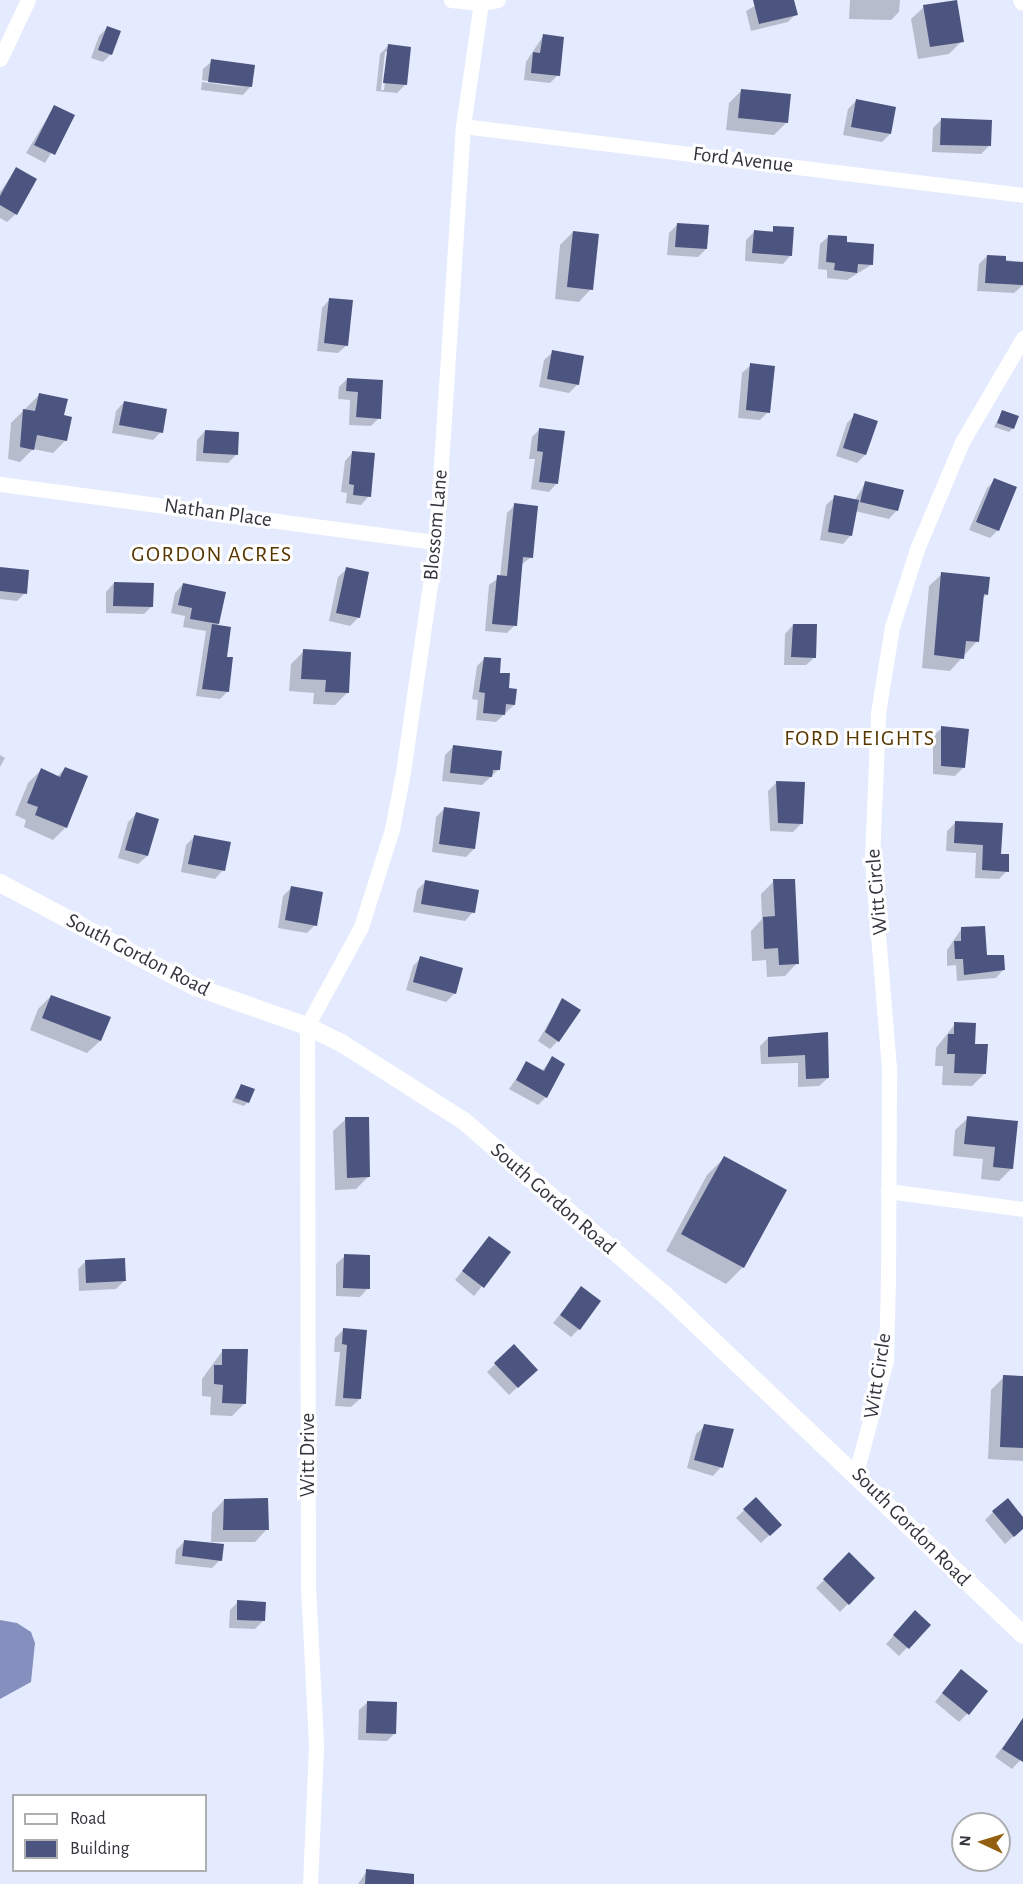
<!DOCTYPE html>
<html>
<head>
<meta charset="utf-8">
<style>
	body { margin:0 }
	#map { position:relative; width:1023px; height:1884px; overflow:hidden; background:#e5ebff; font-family:"Alegreya Sans",sans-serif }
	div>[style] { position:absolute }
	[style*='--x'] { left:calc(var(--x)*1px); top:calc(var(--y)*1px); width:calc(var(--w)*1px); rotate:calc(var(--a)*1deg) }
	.water>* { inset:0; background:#8590be }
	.shadow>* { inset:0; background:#0003 }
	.building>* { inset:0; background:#4c557f }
	.minor>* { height:15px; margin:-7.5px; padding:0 7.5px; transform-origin:7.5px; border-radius:7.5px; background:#fff }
	.tertiary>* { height:18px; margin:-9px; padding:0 9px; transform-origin:9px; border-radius:9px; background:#fff }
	span { translate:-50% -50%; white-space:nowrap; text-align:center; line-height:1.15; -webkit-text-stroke:6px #fff; paint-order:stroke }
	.street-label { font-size:21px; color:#33353d }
	.neighbourhood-label { font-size:22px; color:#573600; letter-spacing:1.5px }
	.legend { position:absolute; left:12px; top:1794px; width:195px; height:78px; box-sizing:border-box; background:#fff; border:2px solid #adaeb1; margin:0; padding:8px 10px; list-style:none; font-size:18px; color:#33353d }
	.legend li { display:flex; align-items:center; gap:12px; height:30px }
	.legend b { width:30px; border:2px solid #adaeb1 }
	.north { position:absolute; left:951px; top:1812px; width:60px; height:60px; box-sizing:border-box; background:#fff; border:2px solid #adaeb1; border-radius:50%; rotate:274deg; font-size:16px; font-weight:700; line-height:24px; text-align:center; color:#33353d }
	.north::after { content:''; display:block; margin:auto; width:21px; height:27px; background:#926010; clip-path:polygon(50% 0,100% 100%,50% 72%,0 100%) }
</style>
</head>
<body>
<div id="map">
	<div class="water">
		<i style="clip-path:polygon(0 1620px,17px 1623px,31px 1632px,35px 1643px,31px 1682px,0 1699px)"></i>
	</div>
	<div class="shadow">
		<i style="clip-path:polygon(765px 0,793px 0,796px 14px,788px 22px,751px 31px,746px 11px)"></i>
		<i style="clip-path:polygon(850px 0,900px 0,899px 12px,891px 20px,849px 19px)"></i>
		<i style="clip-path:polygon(924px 7px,962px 41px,949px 54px,918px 59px,911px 19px)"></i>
		<i style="clip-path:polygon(107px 28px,111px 54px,103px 62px,91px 58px,99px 36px)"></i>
		<i style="clip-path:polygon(543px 36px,558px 75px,550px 83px,524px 80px,526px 62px)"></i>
		<i style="clip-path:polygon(evenodd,388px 46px,405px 85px,397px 93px,376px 91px,380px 54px,388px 46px,385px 52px,388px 52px,384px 90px,381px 90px,385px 52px)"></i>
		<i style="clip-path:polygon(212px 61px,251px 86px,243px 95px,201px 90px,202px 82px,246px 88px,202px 80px,203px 69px)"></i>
		<i style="clip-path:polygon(741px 91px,786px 123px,774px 135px,726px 130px,729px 103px)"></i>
		<i style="clip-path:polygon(856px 101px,890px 134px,882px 142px,843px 135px,848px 109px)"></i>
		<i style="clip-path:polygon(54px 107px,73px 116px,45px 163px,26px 153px)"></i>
		<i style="clip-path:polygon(941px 120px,989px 146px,981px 154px,932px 152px,933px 128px)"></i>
		<i style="clip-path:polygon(16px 169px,16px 214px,7px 222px,0 218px,0 192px)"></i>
		<i style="clip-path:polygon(677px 225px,706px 249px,698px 257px,667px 255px,669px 233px)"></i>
		<i style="clip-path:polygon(793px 229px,791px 255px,783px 264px,745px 261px,746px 240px,754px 232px)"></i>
		<i style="clip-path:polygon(573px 232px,591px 289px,579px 302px,555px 299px,560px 245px)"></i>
		<i style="clip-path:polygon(829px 236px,845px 243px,871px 265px,847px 280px,827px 278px,827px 270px,818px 269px,820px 244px)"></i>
		<i style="clip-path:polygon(987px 256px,1023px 263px,1023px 285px,1014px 293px,977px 291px,979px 264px)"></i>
		<i style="clip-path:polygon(330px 299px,347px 345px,338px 353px,317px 351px,322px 308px)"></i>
		<i style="clip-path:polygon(553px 352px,578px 384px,569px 393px,539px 387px,544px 360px)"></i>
		<i style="clip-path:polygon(751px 365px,768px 412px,760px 420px,738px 418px,742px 373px)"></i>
		<i style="clip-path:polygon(347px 379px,382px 381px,379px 418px,371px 426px,349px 425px,350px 400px,338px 399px,339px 387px)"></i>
		<i style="clip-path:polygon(40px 394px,62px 417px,66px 440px,53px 453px,33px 449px,20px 462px,8px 459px,11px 423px)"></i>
		<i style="clip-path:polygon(124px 402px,161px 432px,153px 440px,112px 433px,116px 411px)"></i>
		<i style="clip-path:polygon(1002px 412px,1013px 428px,1009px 432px,994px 427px)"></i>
		<i style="clip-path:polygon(855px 415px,865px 455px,857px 463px,836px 456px,847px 423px)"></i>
		<i style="clip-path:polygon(540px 429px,557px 483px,549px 492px,531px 489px,535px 459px,529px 459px,532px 437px)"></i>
		<i style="clip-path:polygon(205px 431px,236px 455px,228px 463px,196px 461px,197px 440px)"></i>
		<i style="clip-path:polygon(353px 452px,369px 496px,361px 505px,346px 503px,347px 493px,341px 492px,345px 461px)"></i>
		<i style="clip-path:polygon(995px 480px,998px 530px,990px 538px,969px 530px,987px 488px)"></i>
		<i style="clip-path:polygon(865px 483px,897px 510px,889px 519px,855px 511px,851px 535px,843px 544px,820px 540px,826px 505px,835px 497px,855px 500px)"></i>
		<i style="clip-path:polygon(515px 505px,531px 557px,521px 565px,515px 625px,507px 633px,485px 631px,489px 585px,500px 577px,507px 513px)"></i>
		<i style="clip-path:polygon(0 568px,25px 593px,17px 601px,0 599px)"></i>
		<i style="clip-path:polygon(347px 569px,358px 618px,350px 626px,329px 621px,338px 577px)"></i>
		<i style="clip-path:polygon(942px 574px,987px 594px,982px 599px,977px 641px,950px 671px,922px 668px,929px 586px)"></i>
		<i style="clip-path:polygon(114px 583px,152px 606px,144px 614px,106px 613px,106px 592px)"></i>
		<i style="clip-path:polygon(183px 584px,218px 624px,227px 692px,220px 699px,196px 696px,206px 631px,183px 627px,185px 616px,171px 613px,175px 593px)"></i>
		<i style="clip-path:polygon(793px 625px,815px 657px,806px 665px,784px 665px,785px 634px)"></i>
		<i style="clip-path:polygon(304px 651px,347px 693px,335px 705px,313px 704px,314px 693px,289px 691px,291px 664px)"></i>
		<i style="clip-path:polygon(484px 659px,499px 674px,514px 705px,496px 722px,476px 720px,478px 700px,472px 699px,477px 666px)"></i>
		<i style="clip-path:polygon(942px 728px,963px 768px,955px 776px,933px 774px,933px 736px)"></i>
		<i style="clip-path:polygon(453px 747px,498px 770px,482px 785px,442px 781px,445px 755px)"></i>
		<i style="clip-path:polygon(0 755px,5px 758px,0 767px)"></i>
		<i style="clip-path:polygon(65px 768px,66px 827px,53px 840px,24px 827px,26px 820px,15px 815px,28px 783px,41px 770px,57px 777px)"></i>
		<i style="clip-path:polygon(777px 782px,801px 824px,793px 832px,770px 831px,768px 791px)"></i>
		<i style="clip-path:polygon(444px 809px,474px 849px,466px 857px,432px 852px,436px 817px)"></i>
		<i style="clip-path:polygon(136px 814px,147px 856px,138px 864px,118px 858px,128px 822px)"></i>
		<i style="clip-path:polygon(956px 822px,1000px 855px,1007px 871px,999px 879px,975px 878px,976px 853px,946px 851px,947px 831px)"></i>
		<i style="clip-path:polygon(195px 836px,223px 870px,215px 879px,181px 872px,186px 845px)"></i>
		<i style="clip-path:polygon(774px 881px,797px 963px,785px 976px,767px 977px,766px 960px,752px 961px,751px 931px,762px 919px,761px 894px)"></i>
		<i style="clip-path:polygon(425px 882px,473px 912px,465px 921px,413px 912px,417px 890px)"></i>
		<i style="clip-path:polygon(291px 888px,315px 925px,307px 933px,278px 928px,283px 896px)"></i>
		<i style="clip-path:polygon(962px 928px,985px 956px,1003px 970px,996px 978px,957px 981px,956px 965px,947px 966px,947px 950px)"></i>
		<i style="clip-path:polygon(421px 958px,455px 993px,446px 1002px,406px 990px,413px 966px)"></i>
		<i style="clip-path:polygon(51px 996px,109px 1018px,100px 1041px,87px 1053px,30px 1030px,38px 1009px)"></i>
		<i style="clip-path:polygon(563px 999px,558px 1041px,550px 1049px,538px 1041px)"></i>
		<i style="clip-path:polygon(955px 1024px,973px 1045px,985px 1073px,972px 1086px,942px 1085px,943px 1066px,935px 1066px,936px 1048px)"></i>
		<i style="clip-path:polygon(827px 1034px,828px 1078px,819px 1086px,798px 1087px,798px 1063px,761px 1064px,760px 1046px,768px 1038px)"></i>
		<i style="clip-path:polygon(552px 1058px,546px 1097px,538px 1105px,509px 1089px,527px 1063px,542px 1071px)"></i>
		<i style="clip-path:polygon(241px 1085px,248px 1102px,244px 1106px,232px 1102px)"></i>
		<i style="clip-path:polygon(968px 1118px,1016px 1122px,1012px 1168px,999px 1181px,981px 1179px,983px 1159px,953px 1156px,955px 1130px)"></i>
		<i style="clip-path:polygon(346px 1119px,369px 1176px,356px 1189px,335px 1190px,333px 1131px)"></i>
		<i style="clip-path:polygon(724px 1158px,743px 1267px,726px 1284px,666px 1251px,707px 1175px)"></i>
		<i style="clip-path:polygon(489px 1238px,509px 1253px,474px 1296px,455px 1280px)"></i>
		<i style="clip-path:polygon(345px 1256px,368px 1288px,360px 1297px,336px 1296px,336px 1264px)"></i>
		<i style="clip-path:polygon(86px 1261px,125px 1280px,116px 1289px,79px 1291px,78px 1269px)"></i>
		<i style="clip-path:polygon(582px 1288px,579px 1329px,571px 1337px,553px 1323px)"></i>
		<i style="clip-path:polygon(344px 1329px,360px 1399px,351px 1407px,335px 1406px,340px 1352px,334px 1352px,335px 1338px)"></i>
		<i style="clip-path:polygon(514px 1346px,536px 1370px,509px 1395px,487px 1372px)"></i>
		<i style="clip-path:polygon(223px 1350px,245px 1403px,232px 1416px,210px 1415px,211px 1397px,202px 1396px,202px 1379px)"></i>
		<i style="clip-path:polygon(1004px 1377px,1023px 1378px,1023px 1461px,988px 1459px,991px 1390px)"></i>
		<i style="clip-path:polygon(705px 1426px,721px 1467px,713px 1476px,687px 1468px,696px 1434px)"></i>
		<i style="clip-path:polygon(756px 1499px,780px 1525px,761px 1543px,736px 1518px)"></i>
		<i style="clip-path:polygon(224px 1500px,267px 1529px,255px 1542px,211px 1542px,212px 1513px)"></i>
		<i style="clip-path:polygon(993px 1512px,1023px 1520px,1023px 1528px,1005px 1544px,985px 1520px)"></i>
		<i style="clip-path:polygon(185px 1541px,220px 1560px,212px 1568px,175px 1564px,176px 1550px)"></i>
		<i style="clip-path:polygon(849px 1555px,873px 1578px,840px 1612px,816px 1588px)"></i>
		<i style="clip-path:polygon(238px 1602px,263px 1621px,255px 1629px,229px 1628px,230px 1610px)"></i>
		<i style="clip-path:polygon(907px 1621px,929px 1625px,899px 1656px,886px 1644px)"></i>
		<i style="clip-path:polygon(953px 1679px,967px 1714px,959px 1722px,935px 1702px)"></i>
		<i style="clip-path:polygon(368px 1702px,395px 1733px,387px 1741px,358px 1740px,359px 1710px)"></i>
		<i style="clip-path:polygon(1023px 1720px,1023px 1757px,1012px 1769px,995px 1757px)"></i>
		<i style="clip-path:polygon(367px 1871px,393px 1884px,358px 1884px)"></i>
	</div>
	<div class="building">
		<i style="clip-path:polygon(753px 0,794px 0,798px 15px,759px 24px)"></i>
		<i style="clip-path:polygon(957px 0,964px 42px,930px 47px,923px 5px)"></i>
		<i style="clip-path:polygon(107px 26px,121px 31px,112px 55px,98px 50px)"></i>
		<i style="clip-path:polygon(543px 34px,564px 37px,560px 76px,531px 73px,533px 52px,540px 53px)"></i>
		<i style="clip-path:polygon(388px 44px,411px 47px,407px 85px,383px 83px)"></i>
		<i style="clip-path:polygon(211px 59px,255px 65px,252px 87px,208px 82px)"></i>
		<i style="clip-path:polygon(741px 89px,791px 94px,788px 123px,738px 118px)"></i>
		<i style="clip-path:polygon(856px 99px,896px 107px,891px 134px,851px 127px)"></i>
		<i style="clip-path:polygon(54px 105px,75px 115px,55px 155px,34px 145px)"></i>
		<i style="clip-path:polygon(941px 118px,992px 120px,991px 146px,940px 145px)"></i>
		<i style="clip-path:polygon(16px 167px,37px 179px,17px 215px,0 205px,0 196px)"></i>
		<i style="clip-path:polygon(677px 223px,709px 225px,707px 249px,675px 247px)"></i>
		<i style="clip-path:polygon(773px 226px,794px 227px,792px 256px,752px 253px,754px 230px,773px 232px)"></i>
		<i style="clip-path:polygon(573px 231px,599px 234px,593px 290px,567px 287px)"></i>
		<i style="clip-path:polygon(828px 235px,847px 236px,847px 242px,874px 244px,873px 265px,858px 264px,857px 273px,834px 270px,835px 263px,826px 262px)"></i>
		<i style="clip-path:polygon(987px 255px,1006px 256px,1006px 261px,1023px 262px,1023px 285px,985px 283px)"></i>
		<i style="clip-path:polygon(329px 298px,353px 300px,348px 346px,324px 343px)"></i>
		<i style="clip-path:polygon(552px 350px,584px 356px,579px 385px,547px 379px)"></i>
		<i style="clip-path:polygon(750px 363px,775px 366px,770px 413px,746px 410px)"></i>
		<i style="clip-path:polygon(347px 378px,383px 380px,381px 419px,356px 417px,358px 392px,346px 391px)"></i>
		<i style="clip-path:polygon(39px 393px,68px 399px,64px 415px,72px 417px,67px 441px,37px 435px,34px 450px,20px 447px,23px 409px,35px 411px)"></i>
		<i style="clip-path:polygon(124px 401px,167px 409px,163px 433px,119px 425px)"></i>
		<i style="clip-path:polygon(1002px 410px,1019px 416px,1014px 429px,997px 423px)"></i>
		<i style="clip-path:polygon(854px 413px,878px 421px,866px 455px,843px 448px)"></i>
		<i style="clip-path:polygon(539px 428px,565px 431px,558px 484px,539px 482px,543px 452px,537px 451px)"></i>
		<i style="clip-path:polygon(205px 430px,239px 432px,238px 455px,203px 453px)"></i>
		<i style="clip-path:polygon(352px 451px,375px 453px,371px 497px,353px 495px,354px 485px,349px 484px)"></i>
		<i style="clip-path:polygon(994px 478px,1017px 487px,999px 531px,976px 522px)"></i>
		<i style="clip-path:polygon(865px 481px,904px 490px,898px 511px,860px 502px)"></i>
		<i style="clip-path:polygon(834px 495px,859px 500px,852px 536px,828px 532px)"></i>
		<i style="clip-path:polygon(514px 503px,538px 506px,533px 558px,523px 557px,517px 626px,492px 624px,497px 575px,507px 576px)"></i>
		<i style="clip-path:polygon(0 567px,29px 570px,27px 594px,0 591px)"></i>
		<i style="clip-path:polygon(346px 567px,369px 572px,360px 618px,336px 613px)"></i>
		<i style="clip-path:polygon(941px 572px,990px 577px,988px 595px,984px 594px,979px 642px,966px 641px,964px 659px,934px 655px)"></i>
		<i style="clip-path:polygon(114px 582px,154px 583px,153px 607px,113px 606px)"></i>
		<i style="clip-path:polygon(183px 583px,226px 592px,219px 624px,190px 619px,192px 608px,178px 605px)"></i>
		<i style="clip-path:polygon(212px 624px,231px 627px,227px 657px,233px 657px,229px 692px,202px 689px)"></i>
		<i style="clip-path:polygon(793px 624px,817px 624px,816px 658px,791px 657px)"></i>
		<i style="clip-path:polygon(303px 649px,351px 652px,349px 693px,325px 692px,326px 680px,301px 679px)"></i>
		<i style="clip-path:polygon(484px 657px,501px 658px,500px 673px,510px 673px,509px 688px,517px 689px,515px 705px,506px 704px,505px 715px,483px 713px,485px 693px,479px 692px)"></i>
		<i style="clip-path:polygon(941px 726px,969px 729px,965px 768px,941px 766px)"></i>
		<i style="clip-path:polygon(453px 745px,502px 751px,500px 770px,493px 770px,492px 777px,450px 773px)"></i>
		<i style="clip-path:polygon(65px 767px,88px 776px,67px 828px,35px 815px,38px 807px,27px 803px,41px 768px,60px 777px)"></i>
		<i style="clip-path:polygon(776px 781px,805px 782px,803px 824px,778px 823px)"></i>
		<i style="clip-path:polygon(444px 807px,480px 812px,475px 849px,439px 844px)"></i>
		<i style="clip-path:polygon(136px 812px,159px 819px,148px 856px,125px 850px)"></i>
		<i style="clip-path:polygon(955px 821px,1003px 823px,1001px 854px,1009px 854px,1009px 872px,982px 870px,983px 845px,954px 843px)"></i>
		<i style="clip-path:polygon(194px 835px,231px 842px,225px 871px,188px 864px)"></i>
		<i style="clip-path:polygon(773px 879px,795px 879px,799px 964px,779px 965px,778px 948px,764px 949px,763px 917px,775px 916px)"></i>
		<i style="clip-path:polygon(425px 880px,479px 890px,475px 913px,421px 904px)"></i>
		<i style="clip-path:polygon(291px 886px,323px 892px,317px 926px,285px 920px)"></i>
		<i style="clip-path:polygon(985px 926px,987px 955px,1004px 955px,1005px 970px,964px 975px,963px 959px,955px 959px,954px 941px,961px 941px,961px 927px)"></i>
		<i style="clip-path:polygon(420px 956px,463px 968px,456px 994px,413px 982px)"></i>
		<i style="clip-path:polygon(51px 995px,111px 1017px,101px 1041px,42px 1018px)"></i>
		<i style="clip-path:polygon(562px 998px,581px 1010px,559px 1042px,545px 1032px)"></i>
		<i style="clip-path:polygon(954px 1022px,976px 1023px,975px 1044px,988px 1044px,986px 1074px,954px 1073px,955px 1054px,947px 1054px,948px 1034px,954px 1034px)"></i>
		<i style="clip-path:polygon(828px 1032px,829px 1078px,806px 1079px,805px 1055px,768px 1057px,768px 1037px)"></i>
		<i style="clip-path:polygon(552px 1056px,565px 1064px,547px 1098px,516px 1080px,526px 1061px,544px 1071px)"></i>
		<i style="clip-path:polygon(241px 1084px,255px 1089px,249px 1103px,235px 1098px)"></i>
		<i style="clip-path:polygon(967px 1116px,1018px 1121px,1013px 1169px,993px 1167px,995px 1147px,964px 1144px)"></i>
		<i style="clip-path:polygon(345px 1117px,369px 1117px,370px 1177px,347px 1178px)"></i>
		<i style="clip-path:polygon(724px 1156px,787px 1190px,744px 1268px,681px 1234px)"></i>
		<i style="clip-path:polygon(489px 1236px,511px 1252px,484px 1288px,462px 1271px)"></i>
		<i style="clip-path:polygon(344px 1254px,370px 1255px,370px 1289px,343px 1288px)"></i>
		<i style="clip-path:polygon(125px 1258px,126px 1281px,86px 1283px,85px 1260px)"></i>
		<i style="clip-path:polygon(581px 1286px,601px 1301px,580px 1330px,560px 1315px)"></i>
		<i style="clip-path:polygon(343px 1328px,367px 1330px,361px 1399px,343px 1398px,347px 1345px,342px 1344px)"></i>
		<i style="clip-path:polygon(514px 1344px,538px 1370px,518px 1388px,494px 1363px)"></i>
		<i style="clip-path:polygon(222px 1349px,248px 1349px,246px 1404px,222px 1403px,223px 1385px,214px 1384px,214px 1365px,222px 1365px)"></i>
		<i style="clip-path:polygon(1003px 1375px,1023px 1376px,1023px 1448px,1000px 1447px)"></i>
		<i style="clip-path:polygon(704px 1424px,734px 1429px,723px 1468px,694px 1460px)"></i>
		<i style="clip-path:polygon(756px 1497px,782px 1525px,770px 1536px,743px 1509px)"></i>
		<i style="clip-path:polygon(268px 1498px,269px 1530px,223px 1530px,224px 1499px)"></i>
		<i style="clip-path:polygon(1008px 1498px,1023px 1517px,1023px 1529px,1014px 1537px,992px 1511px)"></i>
		<i style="clip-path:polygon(184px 1540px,224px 1544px,222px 1561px,182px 1556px)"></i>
		<i style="clip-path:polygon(849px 1552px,875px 1578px,849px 1605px,823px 1579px)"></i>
		<i style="clip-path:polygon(237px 1600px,266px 1602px,265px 1621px,237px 1620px)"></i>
		<i style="clip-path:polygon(915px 1610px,931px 1625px,909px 1649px,893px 1635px)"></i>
		<i style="clip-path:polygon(961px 1669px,988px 1691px,969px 1715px,942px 1693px)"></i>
		<i style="clip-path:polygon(367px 1701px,397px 1702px,396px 1734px,366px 1733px)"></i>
		<i style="clip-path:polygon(1023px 1718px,1023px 1762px,1002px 1749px)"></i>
		<i style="clip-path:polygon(366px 1869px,414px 1874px,414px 1884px,365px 1884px)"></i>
	</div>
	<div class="minor">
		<i style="--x:451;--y:0;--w:30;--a:6"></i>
		<i style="--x:481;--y:3;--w:17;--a:-10"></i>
		<i style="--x:0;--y:59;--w:65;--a:-64.6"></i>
		<i style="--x:463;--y:126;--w:564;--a:7.02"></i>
		<i style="--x:0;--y:484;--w:440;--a:7.6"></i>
		<i style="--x:888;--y:1191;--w:136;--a:7.6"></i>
		<i style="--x:856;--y:1473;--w:117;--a:-75.1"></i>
		<i style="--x:886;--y:1360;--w:80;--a:-88.6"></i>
		<i style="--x:888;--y:1280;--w:212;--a:-89.7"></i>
		<i style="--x:889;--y:1068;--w:210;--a:-94.7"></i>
		<i style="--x:872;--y:859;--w:146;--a:-87.6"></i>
		<i style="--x:878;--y:713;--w:87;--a:-80.8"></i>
		<i style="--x:892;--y:627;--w:82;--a:-72.2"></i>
		<i style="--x:917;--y:549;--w:116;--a:-67.2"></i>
		<i style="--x:962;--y:442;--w:121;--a:-59.6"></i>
		<i style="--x:310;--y:1884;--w:140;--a:-87.5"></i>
		<i style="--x:316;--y:1744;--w:160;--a:-92.9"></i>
		<i style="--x:308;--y:1584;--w:558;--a:-90.1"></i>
		<i style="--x:307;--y:1026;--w:113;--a:-61.4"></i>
		<i style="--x:361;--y:927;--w:103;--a:-72.4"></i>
		<i style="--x:392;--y:829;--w:58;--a:-79.1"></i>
		<i style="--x:403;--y:772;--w:232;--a:-81.8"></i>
		<i style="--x:436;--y:542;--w:417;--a:-86.3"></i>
		<i style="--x:463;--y:126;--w:124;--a:-81.7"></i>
	</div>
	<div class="tertiary">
		<i style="--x:1022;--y:0;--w:2;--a:63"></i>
		<i style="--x:0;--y:883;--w:222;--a:28"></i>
		<i style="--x:196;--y:987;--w:118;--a:19.4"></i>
		<i style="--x:307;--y:1026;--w:40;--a:26.6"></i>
		<i style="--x:343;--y:1044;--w:143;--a:32.5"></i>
		<i style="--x:464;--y:1121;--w:264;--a:40.9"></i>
		<i style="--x:664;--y:1294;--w:495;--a:43.5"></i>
	</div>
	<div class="street-label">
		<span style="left:743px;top:160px;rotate:7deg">Ford Avenue</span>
		<span style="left:218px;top:513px;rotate:8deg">Nathan Place</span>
		<span style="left:436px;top:525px;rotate:-85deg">Blossom Lane</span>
		<span style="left:877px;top:892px;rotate:-95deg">Witt Circle</span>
		<span style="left:138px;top:955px;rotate:27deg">South Gordon Road</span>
		<span style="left:553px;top:1199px;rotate:41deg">South Gordon Road</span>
		<span style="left:878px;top:1376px;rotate:-81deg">Witt Circle</span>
		<span style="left:308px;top:1455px;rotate:-90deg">Witt Drive</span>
		<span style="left:911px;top:1527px;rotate:45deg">South Gordon Road</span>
	</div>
	<div class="neighbourhood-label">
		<span style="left:212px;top:555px">GORDON ACRES</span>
		<span style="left:860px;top:739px">FORD HEIGHTS</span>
	</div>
	<ul class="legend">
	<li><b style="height:8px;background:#fff"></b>Road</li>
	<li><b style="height:16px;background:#4c557f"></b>Building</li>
	</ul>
	<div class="north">N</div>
</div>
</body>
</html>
